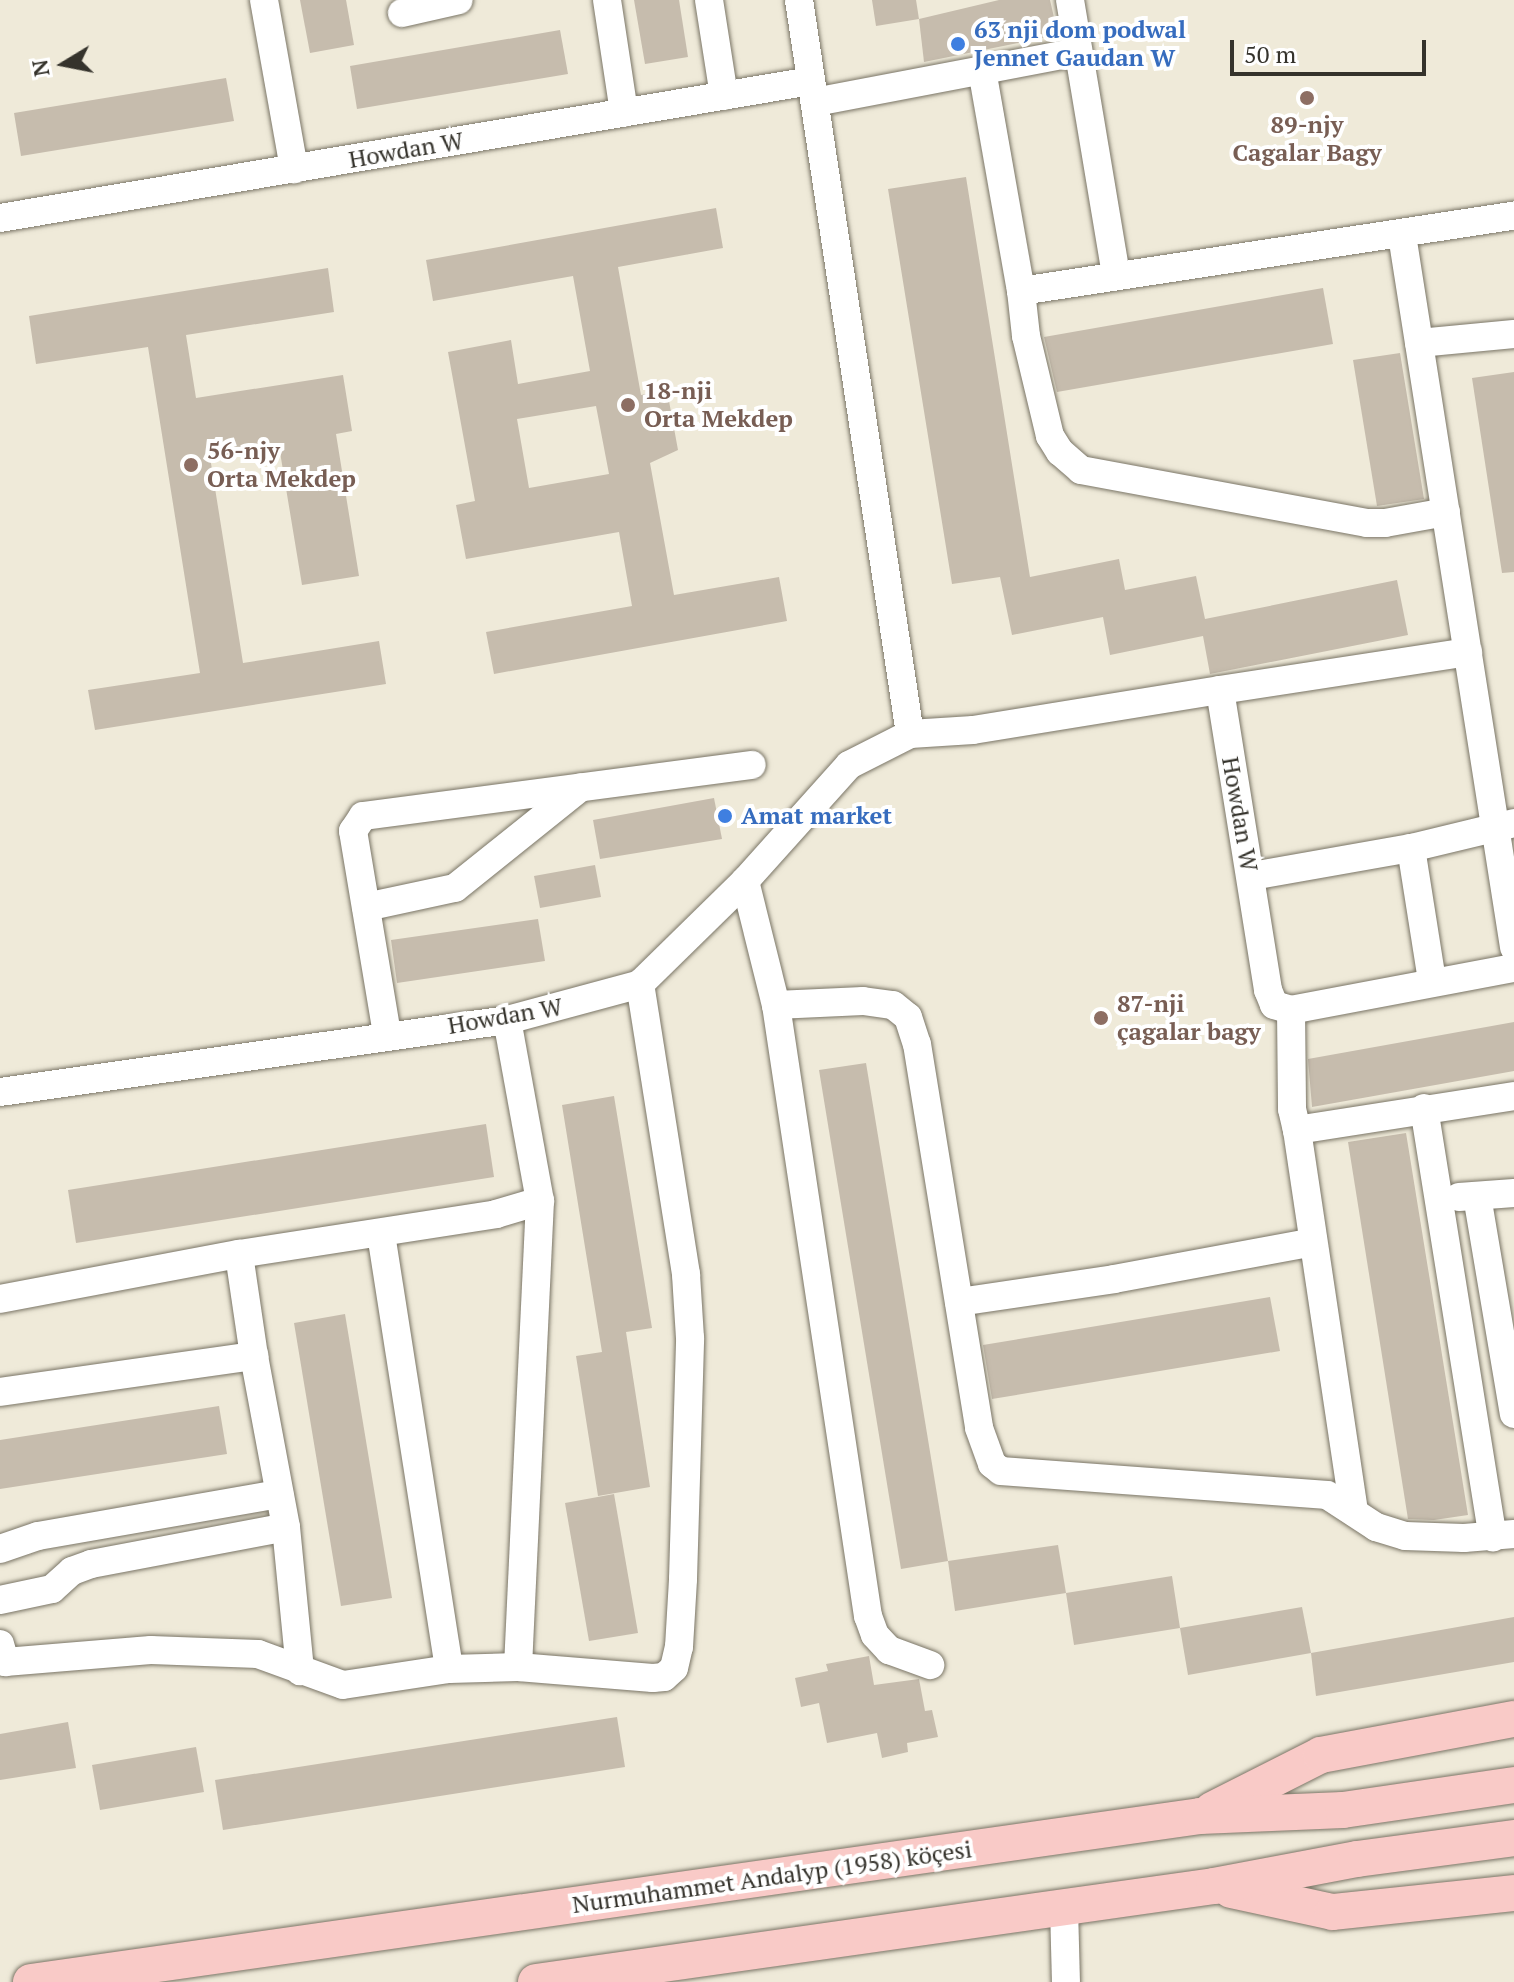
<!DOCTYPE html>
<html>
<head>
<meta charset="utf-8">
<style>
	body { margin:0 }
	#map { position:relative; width:1514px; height:1982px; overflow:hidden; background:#efead9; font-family:"PT Serif",serif }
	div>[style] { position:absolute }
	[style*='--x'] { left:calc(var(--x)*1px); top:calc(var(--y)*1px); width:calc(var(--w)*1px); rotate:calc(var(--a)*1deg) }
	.building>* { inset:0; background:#c6bcad }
	.roads { filter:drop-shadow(0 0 2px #7a7566) drop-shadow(0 0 2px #7a7566) }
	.minor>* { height:28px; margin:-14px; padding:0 14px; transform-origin:14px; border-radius:14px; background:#fff }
	.major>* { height:36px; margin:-18px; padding:0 18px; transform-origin:18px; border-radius:18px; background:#f9cac7 }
	.dots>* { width:22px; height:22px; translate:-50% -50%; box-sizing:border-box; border:4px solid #fff; border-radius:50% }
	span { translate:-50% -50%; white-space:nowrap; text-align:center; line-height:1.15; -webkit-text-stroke:8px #fff; paint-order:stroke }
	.shop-label { font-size:24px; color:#366cbe; font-weight:700 }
	.left { translate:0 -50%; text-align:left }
	.education-label { font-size:24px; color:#785e54; font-weight:700 }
	.street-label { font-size:24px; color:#35332c }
	.north { position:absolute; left:24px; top:24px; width:80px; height:80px; -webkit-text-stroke:6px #fff; paint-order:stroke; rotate:260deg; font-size:22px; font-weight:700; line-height:32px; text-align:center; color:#35332c }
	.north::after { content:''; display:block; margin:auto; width:28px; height:36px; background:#35332c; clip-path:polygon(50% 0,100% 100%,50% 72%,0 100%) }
	.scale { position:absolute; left:1230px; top:40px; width:196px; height:36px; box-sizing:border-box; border:4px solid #35332c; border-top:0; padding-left:10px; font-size:24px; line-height:28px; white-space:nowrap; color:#35332c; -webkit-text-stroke:6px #fff; paint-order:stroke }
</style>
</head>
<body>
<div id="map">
	<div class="building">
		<i style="clip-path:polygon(300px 0,346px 0,354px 45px,310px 53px)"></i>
		<i style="clip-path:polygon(634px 0,679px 0,688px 57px,645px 64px)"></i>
		<i style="clip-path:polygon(872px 0,916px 0,919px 19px,876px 26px)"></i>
		<i style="clip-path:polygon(999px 0,1050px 0,1058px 35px,924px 62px,919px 19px)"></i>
		<i style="clip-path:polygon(560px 30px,568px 74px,357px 109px,350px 66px)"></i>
		<i style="clip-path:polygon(226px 78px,234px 121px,21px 156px,14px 113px)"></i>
		<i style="clip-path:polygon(966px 177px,1030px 577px,1119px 559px,1125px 590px,1196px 576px,1205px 619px,1397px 580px,1408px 635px,1210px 674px,1203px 636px,1110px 655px,1103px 617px,1012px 635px,1000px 577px,952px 584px,888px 189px)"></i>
		<i style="clip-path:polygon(evenodd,716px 208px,723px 248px,618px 267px,641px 395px,667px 390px,678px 450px,650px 463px,674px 595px,779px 577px,787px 621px,494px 674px,486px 632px,632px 606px,619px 532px,466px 559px,456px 505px,475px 501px,448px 352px,511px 340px,518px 384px,590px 371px,573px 276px,433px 301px,426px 260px,716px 208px,596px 406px,609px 474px,529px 488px,517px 419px,596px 406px)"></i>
		<i style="clip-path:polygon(328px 268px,334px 312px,186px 335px,196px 398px,343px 375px,352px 431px,336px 434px,359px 576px,302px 585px,279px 446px,210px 457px,243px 663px,379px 641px,386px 684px,95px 730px,88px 690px,200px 673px,148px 347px,36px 364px,29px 316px)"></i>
		<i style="clip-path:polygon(1323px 288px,1333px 344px,1057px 392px,1044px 337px)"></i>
		<i style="clip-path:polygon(1400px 353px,1424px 499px,1377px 506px,1353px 360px)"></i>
		<i style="clip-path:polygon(1514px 372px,1514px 572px,1502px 573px,1472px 378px)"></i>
		<i style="clip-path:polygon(714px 798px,722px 839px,600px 859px,593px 820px)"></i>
		<i style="clip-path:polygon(595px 865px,601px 897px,540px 908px,534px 876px)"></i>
		<i style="clip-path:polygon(538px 919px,545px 961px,397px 983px,391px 940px)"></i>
		<i style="clip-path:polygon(1514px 1022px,1514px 1071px,1312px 1107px,1308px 1059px)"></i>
		<i style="clip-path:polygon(866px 1063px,948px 1561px,901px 1569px,819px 1070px)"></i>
		<i style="clip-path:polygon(614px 1096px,652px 1328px,626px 1332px,650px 1487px,598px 1496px,576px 1356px,602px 1352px,562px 1105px)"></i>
		<i style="clip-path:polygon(486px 1124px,494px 1177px,76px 1243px,68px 1190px)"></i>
		<i style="clip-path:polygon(1406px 1133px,1468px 1515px,1434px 1520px,1408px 1519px,1348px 1142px)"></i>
		<i style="clip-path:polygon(1270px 1297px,1280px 1351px,992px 1399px,983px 1345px)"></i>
		<i style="clip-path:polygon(345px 1314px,392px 1598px,341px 1606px,294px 1323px)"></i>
		<i style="clip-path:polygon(219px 1406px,227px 1454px,0 1489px,0 1440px)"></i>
		<i style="clip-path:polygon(614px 1494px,638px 1633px,589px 1641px,565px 1503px)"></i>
		<i style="clip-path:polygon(1058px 1545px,1066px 1593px,955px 1611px,948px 1561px)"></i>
		<i style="clip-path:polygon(1172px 1576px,1180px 1628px,1074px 1645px,1066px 1593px)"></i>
		<i style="clip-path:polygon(1302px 1607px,1311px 1653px,1188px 1675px,1180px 1628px)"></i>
		<i style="clip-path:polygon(1514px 1617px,1514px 1662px,1316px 1696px,1311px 1653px)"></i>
		<i style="clip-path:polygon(869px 1656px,874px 1685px,919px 1679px,925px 1711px,932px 1710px,938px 1737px,907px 1743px,908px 1752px,882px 1758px,877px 1733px,827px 1743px,819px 1703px,801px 1707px,795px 1678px,828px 1671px,826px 1664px)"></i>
		<i style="clip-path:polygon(617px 1717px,625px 1767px,223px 1830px,215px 1780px)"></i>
		<i style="clip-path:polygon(68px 1722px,76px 1768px,0 1780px,0 1734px)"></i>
		<i style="clip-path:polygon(196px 1747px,204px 1792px,100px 1810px,92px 1765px)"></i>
	</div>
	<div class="roads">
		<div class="minor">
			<i style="--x:264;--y:0;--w:172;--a:79.9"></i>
			<i style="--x:607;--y:0;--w:114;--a:81.4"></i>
			<i style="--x:709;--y:0;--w:97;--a:81.1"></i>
			<i style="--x:1070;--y:0;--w:278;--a:80.5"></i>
			<i style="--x:402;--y:13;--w:58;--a:-12.8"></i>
			<i style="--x:982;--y:70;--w:224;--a:80"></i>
			<i style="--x:815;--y:102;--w:268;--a:-10.8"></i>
			<i style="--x:0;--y:218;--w:822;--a:-9.59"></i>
			<i style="--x:1402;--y:235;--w:721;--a:81.06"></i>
			<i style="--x:1419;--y:343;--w:95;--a:-5.4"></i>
			<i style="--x:1446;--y:512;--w:62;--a:169.8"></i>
			<i style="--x:1385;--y:523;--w:18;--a:180"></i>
			<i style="--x:1367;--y:523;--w:291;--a:-169.5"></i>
			<i style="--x:1081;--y:470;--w:28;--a:-139"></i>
			<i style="--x:1060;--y:452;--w:19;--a:-122"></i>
			<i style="--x:1050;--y:436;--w:103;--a:-103.5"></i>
			<i style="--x:1026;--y:336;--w:45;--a:-96.3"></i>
			<i style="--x:1021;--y:291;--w:499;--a:-8.7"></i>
			<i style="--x:1220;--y:690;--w:251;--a:-8.7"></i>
			<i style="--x:910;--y:734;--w:63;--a:-3.6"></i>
			<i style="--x:973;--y:730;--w:250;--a:-9.2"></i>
			<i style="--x:1220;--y:690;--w:304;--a:80.9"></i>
			<i style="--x:1268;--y:990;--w:16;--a:68"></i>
			<i style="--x:1274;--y:1005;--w:18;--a:16"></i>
			<i style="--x:1291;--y:1010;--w:227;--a:-10.7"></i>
			<i style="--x:1411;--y:848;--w:135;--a:81"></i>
			<i style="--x:1252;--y:876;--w:161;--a:-10"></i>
			<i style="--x:1411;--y:848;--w:106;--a:-13.6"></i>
			<i style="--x:745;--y:881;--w:128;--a:76"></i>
			<i style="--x:776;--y:1005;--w:618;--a:81.44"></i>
			<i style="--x:868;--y:1616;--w:20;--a:70"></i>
			<i style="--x:875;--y:1635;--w:21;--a:47"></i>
			<i style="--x:889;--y:1650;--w:44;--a:20.1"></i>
			<i style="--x:366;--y:907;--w:91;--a:-12.1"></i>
			<i style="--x:455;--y:888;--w:161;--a:-38.7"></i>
			<i style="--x:776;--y:1005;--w:87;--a:-2.6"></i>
			<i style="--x:863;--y:1001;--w:30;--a:8"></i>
			<i style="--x:893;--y:1005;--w:19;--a:39"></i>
			<i style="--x:908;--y:1017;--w:28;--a:72"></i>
			<i style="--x:917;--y:1044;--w:389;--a:80.8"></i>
			<i style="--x:979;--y:1428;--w:38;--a:70"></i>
			<i style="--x:992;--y:1464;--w:11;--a:38"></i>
			<i style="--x:1001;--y:1471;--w:327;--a:4.2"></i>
			<i style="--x:1327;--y:1495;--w:59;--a:33.1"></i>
			<i style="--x:1376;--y:1527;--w:30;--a:17"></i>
			<i style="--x:1405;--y:1536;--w:59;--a:1.9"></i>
			<i style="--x:1464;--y:1538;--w:50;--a:-4.6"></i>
			<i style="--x:1291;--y:1010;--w:99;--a:89.4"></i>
			<i style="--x:1292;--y:1109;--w:22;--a:77"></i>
			<i style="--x:1297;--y:1130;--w:220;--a:-8.9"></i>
			<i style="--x:387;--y:1034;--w:206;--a:-99.5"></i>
			<i style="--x:353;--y:831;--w:18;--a:-56"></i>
			<i style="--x:363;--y:816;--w:392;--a:-7.5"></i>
			<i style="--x:0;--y:1092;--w:512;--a:-8.08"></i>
			<i style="--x:507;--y:1020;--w:138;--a:-15.1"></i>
			<i style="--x:640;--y:984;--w:147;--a:-44.4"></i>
			<i style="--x:745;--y:881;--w:156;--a:-48.1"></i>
			<i style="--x:849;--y:765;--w:68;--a:-26.9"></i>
			<i style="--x:910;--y:734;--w:742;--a:-98.6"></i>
			<i style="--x:1424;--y:1108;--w:435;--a:80.9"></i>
			<i style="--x:1297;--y:1130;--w:384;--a:81.5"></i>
			<i style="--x:1477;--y:1196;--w:221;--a:80.4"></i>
			<i style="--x:1459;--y:1197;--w:55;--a:-4.2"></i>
			<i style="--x:381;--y:1234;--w:440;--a:81.1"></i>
			<i style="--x:0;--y:1299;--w:243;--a:-10.7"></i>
			<i style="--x:959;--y:1302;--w:157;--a:-8.4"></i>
			<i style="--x:1114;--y:1279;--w:202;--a:-10.5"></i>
			<i style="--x:254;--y:1356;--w:174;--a:79.4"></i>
			<i style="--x:286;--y:1527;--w:145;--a:84.4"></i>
			<i style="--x:0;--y:1392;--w:257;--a:-8.1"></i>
			<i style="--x:254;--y:1356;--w:103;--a:-98.4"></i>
			<i style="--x:239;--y:1254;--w:260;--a:-8.8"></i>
			<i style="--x:496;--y:1214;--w:46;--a:-16.5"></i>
			<i style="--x:540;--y:1201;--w:184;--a:-100.3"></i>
			<i style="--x:0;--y:1549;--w:40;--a:-18.9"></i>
			<i style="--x:38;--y:1536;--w:245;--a:-9.9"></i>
			<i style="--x:0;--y:1600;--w:53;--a:-11.9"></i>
			<i style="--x:52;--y:1589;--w:27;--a:-42"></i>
			<i style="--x:72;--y:1571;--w:20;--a:-20"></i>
			<i style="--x:91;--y:1564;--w:198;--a:-10.7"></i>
			<i style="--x:0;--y:1644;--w:19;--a:74"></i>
			<i style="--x:5;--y:1662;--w:146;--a:-4.7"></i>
			<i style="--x:151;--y:1650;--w:107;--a:2.1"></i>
			<i style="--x:258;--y:1654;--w:90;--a:20"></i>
			<i style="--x:343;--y:1685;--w:107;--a:-8.6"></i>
			<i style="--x:449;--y:1669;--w:69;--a:-1.7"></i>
			<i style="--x:518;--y:1667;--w:135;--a:4.7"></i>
			<i style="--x:653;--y:1678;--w:11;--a:-5"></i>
			<i style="--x:664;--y:1677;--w:13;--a:-42"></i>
			<i style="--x:674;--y:1668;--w:22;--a:-77"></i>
			<i style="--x:679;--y:1647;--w:68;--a:-86.6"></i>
			<i style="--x:683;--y:1579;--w:241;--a:-88.3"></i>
			<i style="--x:690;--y:1338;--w:64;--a:-93.6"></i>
			<i style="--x:686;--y:1274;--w:294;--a:-99"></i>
			<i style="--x:518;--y:1667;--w:467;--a:-87.3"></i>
			<i style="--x:1064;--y:1907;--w:75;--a:88.5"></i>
		</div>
		<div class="major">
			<i style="--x:1212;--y:1810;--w:122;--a:-26.8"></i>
			<i style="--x:1321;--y:1755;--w:196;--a:-10.6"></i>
			<i style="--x:1231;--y:1890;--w:104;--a:12.2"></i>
			<i style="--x:1333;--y:1912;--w:182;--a:-6"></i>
			<i style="--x:31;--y:1982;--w:1181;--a:-8.08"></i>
			<i style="--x:1200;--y:1816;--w:143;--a:-2.4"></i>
			<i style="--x:1343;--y:1810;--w:173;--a:-8.3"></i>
			<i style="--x:536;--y:1982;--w:685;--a:-8.06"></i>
			<i style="--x:1214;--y:1886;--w:146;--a:-10.7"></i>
			<i style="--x:1357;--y:1859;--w:158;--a:-7.6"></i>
		</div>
	</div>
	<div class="dots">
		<i style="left:958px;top:44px;background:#3f7fe0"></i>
		<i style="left:1307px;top:98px;background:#8d6e63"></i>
		<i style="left:628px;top:405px;background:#8d6e63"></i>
		<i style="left:191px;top:465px;background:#8d6e63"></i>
		<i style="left:725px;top:816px;background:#3f7fe0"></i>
		<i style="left:1101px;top:1018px;background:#8d6e63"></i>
	</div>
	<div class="shop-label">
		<span class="left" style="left:974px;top:44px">63 nji dom podwal<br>Jennet Gaudan W</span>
		<span class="left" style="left:741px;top:816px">Amat market</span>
	</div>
	<div class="education-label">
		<span style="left:1307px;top:139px">89-njy<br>Cagalar Bagy</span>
		<span class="left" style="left:644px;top:405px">18-nji<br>Orta Mekdep</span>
		<span class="left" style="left:207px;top:465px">56-njy<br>Orta Mekdep</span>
		<span class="left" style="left:1117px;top:1018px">87-nji<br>çagalar bagy</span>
	</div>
	<div class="street-label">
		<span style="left:406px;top:150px;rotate:-10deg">Howdan W</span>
		<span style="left:1240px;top:814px;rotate:80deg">Howdan W</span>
		<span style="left:505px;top:1016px;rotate:-10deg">Howdan W</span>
		<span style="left:772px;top:1877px;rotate:-8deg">Nurmuhammet Andalyp (1958) köçesi</span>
	</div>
	<div class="north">N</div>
	<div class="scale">50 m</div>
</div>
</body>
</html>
